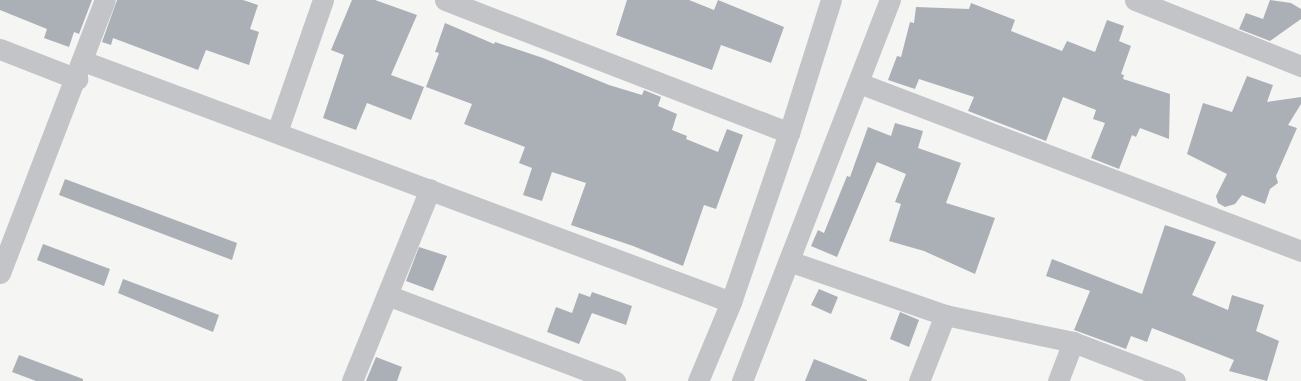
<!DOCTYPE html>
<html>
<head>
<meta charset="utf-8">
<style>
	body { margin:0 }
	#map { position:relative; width:1301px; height:381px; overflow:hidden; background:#f5f6f3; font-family:Manrope,sans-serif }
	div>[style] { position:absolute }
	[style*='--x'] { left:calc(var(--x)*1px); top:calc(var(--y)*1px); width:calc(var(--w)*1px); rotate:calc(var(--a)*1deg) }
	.building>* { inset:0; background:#abafb6 }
	.street>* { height:21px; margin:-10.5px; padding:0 10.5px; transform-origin:10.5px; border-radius:10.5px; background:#c2c4c8 }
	span { translate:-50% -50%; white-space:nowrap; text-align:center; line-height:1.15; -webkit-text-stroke:4px #fff; paint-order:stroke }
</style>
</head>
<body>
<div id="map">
	<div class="building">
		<i style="clip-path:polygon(0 0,92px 0,79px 34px,74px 32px,69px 47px,44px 38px,47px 29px,0 10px)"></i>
		<i style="clip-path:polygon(117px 0,243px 0,258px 5px,250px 29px,259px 32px,249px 65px,206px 50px,198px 70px,113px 38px,111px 45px,102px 42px)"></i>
		<i style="clip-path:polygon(352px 0,375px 0,417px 15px,391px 75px,424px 87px,411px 120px,367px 103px,356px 130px,323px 118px,344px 55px,331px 50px)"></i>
		<i style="clip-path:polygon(627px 0,689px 0,714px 10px,718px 0,784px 27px,771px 63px,721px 45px,712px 70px,616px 35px)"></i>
		<i style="clip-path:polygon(1270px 0,1291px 3px,1301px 9px,1301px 19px,1270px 41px,1239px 29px,1246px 13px,1263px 19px)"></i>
		<i style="clip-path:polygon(971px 3px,1015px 20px,1011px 31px,1062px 51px,1067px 41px,1095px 52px,1107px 20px,1124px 26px,1119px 41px,1131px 46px,1121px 74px,1124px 75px,1123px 79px,1170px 94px,1169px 139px,1140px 128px,1136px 137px,1132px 135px,1119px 169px,1091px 158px,1105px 123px,1093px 119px,1096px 110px,1063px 97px,1046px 141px,968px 111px,974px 97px,919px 79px,915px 89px,888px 80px,897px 56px,901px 57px,910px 22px,914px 23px,916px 7px,969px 9px)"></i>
		<i style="clip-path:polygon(445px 23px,494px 44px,495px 42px,543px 58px,609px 85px,642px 95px,644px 90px,661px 97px,658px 106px,677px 114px,672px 130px,687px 136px,686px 139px,718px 152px,727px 129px,743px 135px,716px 209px,704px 205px,683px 266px,633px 246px,571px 225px,586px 183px,552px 172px,542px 201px,523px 195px,532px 168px,519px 163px,525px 147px,464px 124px,472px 104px,426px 87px,439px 53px,435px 52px)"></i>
		<i style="clip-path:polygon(1247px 76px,1273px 85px,1267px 102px,1301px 97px,1301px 104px,1288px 125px,1297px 128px,1276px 176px,1278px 183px,1270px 189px,1265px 204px,1242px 195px,1235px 204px,1225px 207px,1218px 203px,1216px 196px,1227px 174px,1187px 154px,1203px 103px,1232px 112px)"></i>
		<i style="clip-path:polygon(895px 123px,923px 131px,918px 148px,961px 163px,946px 203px,995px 218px,975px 274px,924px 251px,889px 241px,901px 204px,895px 202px,906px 174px,877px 162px,837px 257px,811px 246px,818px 230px,824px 233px,847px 176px,850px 177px,868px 127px,891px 136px)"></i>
		<i style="clip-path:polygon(65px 179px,237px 243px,232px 260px,59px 195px)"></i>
		<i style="clip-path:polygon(1165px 225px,1216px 242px,1192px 295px,1228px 310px,1232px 295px,1264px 305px,1256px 331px,1279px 341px,1267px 381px,1229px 371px,1234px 360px,1152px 328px,1147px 342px,1131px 336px,1126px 349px,1074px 330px,1090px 291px,1046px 276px,1052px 259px,1142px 294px)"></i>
		<i style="clip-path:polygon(43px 244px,110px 269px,104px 286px,37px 260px)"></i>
		<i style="clip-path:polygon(419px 247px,447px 256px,433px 291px,406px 281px)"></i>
		<i style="clip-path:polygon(123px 279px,219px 315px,213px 332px,118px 293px)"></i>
		<i style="clip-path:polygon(819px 289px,838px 297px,831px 314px,811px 305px)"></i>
		<i style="clip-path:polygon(592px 292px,632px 306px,626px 325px,592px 313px,579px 344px,547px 332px,556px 307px,572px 313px,579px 293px,590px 297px)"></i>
		<i style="clip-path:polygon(900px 312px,919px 320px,909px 347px,890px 339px)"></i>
		<i style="clip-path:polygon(19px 355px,83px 379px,83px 381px,36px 381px,12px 372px)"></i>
		<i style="clip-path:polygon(376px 357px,402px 367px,397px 381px,366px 381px)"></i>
		<i style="clip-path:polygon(814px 359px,867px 380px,867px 381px,805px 381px)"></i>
	</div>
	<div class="street">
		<i style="--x:445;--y:0;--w:369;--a:21.1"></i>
		<i style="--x:1135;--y:0;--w:179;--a:21.7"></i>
		<i style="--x:0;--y:49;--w:83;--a:21.3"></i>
		<i style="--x:83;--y:61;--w:691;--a:20.4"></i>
		<i style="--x:859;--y:83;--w:473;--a:20.8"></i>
		<i style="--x:277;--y:132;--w:140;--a:-70.8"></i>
		<i style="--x:789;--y:261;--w:165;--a:19.1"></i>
		<i style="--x:945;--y:315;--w:131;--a:11.9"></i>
		<i style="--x:1073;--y:342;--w:109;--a:20.9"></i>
		<i style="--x:0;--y:273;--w:292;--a:-69"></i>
		<i style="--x:387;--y:295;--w:244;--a:20.7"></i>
		<i style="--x:352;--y:381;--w:207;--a:-67.9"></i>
		<i style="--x:698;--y:381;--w:86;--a:-67.3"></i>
		<i style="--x:731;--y:302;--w:179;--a:-71.1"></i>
		<i style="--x:789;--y:133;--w:139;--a:-72.5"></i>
		<i style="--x:742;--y:381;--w:409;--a:-68.8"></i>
		<i style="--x:919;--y:381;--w:71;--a:-68.5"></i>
		<i style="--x:1058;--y:381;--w:42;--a:-69"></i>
	</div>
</div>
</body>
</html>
